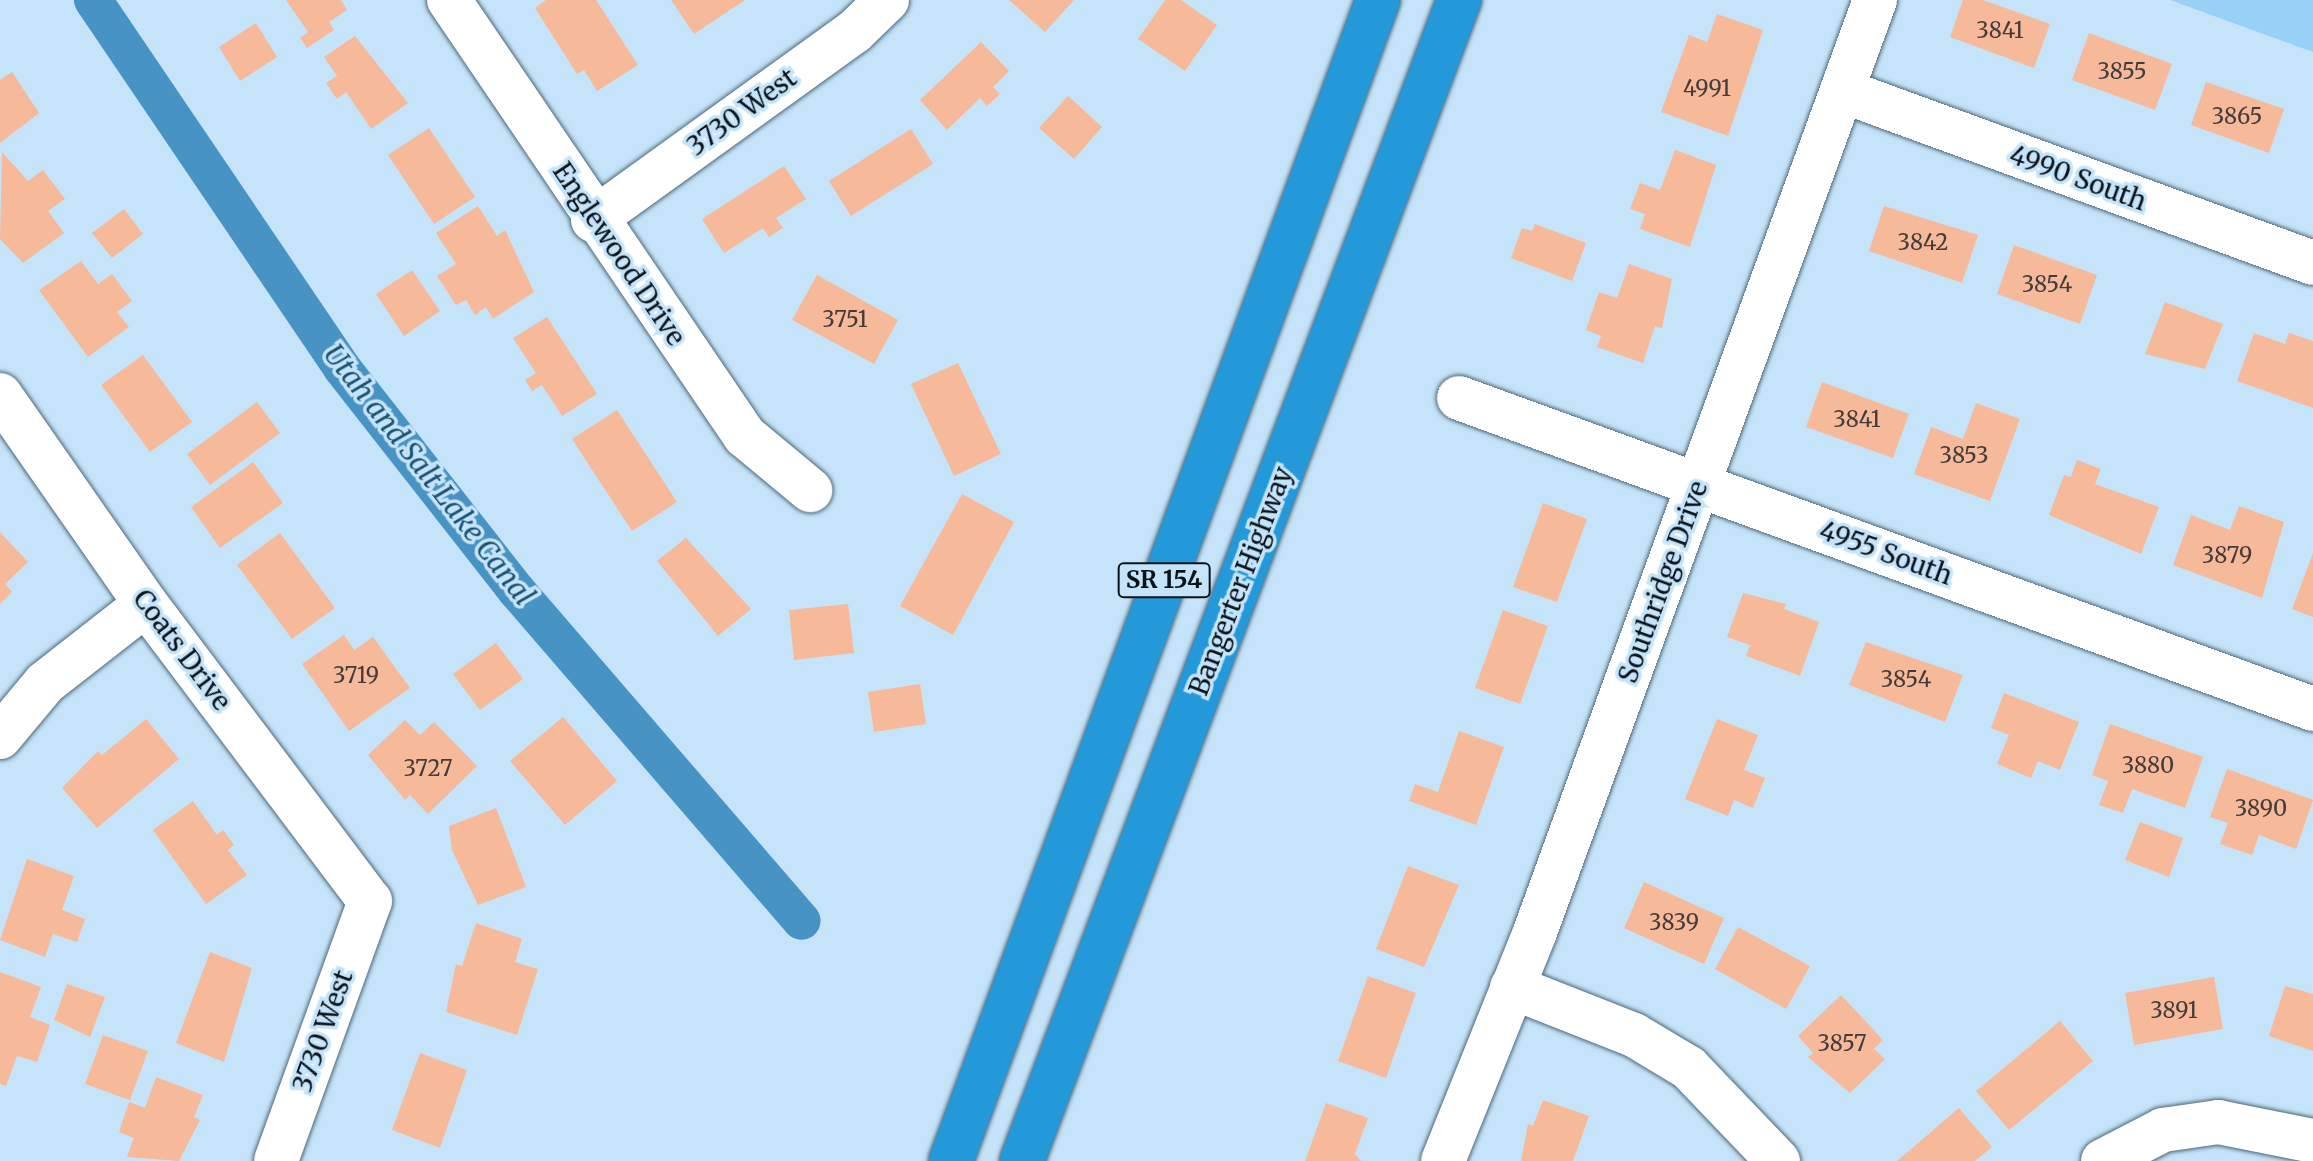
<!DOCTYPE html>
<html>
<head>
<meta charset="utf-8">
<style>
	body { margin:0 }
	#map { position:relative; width:2313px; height:1161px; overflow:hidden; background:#c6e4f9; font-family:Merriweather,serif }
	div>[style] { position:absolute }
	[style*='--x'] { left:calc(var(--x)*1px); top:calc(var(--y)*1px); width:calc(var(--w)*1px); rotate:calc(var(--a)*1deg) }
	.green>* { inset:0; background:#98d0f6 }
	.canal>* { height:38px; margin:-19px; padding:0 19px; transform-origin:19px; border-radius:19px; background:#4793c3 }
	.building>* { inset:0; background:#f6b999 }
	.roads { filter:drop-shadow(0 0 2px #4e687b) drop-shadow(0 0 2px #4e687b) }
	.minor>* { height:44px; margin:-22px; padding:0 22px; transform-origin:22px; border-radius:22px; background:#fff }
	.highway>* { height:44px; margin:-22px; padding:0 22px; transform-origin:22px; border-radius:22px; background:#2399d9 }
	span { translate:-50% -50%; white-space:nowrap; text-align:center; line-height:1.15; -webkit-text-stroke:7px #c6e4f9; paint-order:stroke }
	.number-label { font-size:22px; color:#443c3a }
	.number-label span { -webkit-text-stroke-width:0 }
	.shield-label span { padding:2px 6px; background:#c6e4f9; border:2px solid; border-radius:6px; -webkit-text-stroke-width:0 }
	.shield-label { font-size:24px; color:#08131a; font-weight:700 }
	.street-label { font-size:26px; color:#08131a }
	.water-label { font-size:28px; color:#195274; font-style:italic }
</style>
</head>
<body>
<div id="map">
	<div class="green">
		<i style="clip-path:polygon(2170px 0,2313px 0,2313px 52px)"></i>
	</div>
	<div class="canal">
		<i style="--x:93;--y:0;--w:444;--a:55.9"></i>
		<i style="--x:342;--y:368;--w:282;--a:51.9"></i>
		<i style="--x:516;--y:590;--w:437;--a:49.2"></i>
	</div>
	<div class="building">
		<i style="clip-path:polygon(286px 0,341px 0,347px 10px,329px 22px,334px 30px,307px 48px,300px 38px,308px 32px)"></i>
		<i style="clip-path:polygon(546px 0,596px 0,638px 65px,597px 91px,584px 70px,577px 74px,535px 8px)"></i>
		<i style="clip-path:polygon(671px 0,745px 0,694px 34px)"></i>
		<i style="clip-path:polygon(1009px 0,1074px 0,1045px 32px)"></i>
		<i style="clip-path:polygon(1165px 0,1181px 0,1217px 25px,1185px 71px,1138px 39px)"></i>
		<i style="clip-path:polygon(1963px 0,1983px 0,2050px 24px,2034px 68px,1950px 37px)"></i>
		<i style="clip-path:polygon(1717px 14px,1763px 30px,1728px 136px,1661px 112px,1689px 35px,1707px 42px)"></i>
		<i style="clip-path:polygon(256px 23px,277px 57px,240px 81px,219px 47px)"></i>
		<i style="clip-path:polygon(2089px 33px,2172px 64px,2155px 110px,2072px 80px)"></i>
		<i style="clip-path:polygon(355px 36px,408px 103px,371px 129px,346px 92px,337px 99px,326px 83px,337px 76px,324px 57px)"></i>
		<i style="clip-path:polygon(981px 42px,1009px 71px,993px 87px,1000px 94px,987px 106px,980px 98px,947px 130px,920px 100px)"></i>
		<i style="clip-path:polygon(12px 72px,39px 113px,0 143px,0 80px)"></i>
		<i style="clip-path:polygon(2206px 82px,2284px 109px,2269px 153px,2191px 125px)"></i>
		<i style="clip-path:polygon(1068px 96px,1102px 127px,1074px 159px,1039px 128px)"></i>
		<i style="clip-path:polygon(429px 128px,475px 197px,434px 224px,388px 155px)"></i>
		<i style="clip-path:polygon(911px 129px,933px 164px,851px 216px,829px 181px)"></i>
		<i style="clip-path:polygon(1675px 150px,1716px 165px,1690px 247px,1640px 229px,1645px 214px,1630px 209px,1640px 183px,1660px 190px)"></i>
		<i style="clip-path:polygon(2px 152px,28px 181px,43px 170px,65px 199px,48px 211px,64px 233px,23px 263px,0 239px)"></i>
		<i style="clip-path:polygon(784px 166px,806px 199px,776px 218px,783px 228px,769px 237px,763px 228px,724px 253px,702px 219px)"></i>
		<i style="clip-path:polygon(478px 206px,497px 236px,505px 230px,534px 292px,493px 319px,486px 307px,475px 315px,466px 300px,456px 305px,437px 276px,456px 264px,436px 233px)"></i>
		<i style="clip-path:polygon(1884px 206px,1978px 235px,1962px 283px,1869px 251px)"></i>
		<i style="clip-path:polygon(124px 209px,143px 234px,112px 258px,92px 233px)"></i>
		<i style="clip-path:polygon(1535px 224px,1586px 243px,1572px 281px,1511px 258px,1522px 228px,1532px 231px)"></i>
		<i style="clip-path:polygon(2014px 245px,2097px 275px,2080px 324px,1997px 294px)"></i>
		<i style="clip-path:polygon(81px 261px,98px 284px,112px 274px,132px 301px,117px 312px,129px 327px,88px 357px,39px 290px)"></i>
		<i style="clip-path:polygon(1629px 264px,1672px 279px,1662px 328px,1655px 326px,1643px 363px,1597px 347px,1601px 336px,1586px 330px,1599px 292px,1617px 298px)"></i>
		<i style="clip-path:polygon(412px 270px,440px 311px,404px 336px,376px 294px)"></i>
		<i style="clip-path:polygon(817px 275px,898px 320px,874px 364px,792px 320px)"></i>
		<i style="clip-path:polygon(2165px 302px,2223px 324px,2205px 369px,2145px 354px)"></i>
		<i style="clip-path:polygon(547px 317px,597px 394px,562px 416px,542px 385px,532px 391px,525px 380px,536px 373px,513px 338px)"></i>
		<i style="clip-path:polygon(2254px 333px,2285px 344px,2289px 333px,2313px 341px,2313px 408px,2237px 381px)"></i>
		<i style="clip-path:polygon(143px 355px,192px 422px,150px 452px,101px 385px)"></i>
		<i style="clip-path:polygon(958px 363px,1001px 454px,954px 476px,911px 384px)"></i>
		<i style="clip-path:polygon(1822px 382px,1909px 414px,1893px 458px,1806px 427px)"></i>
		<i style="clip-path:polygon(257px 402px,280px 433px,210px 485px,187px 454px)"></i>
		<i style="clip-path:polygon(1976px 403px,2020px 419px,1990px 501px,1914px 474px,1931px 427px,1963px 439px)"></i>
		<i style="clip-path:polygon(617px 410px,677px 502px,632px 531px,572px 439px)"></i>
		<i style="clip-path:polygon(2077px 460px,2101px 469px,2095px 484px,2159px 507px,2141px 554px,2049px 515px,2064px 475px,2071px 477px)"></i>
		<i style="clip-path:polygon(253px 462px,283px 503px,220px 548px,191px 507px)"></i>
		<i style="clip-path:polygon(962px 494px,1014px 522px,953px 635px,900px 606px)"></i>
		<i style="clip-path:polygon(1543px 503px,1587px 519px,1557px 602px,1513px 587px)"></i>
		<i style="clip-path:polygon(2239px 506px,2284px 522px,2262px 598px,2173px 565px,2191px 515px,2230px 530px)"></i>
		<i style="clip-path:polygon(0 532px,28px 562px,5px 584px,12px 592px,0 604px)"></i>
		<i style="clip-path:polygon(280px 533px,335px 608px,292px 639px,237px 565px)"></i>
		<i style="clip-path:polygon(686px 538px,751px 609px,718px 636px,657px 561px)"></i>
		<i style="clip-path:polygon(2313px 553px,2313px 617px,2292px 609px)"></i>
		<i style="clip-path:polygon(1743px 593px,1786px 604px,1784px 609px,1819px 622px,1800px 676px,1746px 656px,1750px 645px,1727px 637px)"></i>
		<i style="clip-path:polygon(848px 604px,854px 653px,794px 660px,789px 610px)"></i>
		<i style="clip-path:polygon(1503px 610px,1548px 626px,1520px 704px,1475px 688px)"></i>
		<i style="clip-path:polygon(344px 635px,354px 650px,373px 637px,410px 688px,349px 731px,302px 664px)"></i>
		<i style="clip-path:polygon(1866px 642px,1963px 675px,1945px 722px,1849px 685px)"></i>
		<i style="clip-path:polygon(496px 643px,523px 679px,480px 710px,453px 674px)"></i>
		<i style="clip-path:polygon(920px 684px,926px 724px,874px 732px,868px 692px)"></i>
		<i style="clip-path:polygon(2004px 693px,2079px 722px,2060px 770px,2038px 761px,2031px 778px,1997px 764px,2009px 735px,1991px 728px)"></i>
		<i style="clip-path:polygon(563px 717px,617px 781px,565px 825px,510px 761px)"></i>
		<i style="clip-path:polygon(146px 719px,179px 759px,97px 828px,62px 788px,98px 751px,102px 755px)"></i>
		<i style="clip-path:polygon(1717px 719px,1758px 735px,1744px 770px,1765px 778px,1753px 808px,1734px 800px,1728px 816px,1685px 799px)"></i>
		<i style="clip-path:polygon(405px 720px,420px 735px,434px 722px,477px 766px,428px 814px,410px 795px,405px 800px,368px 755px)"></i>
		<i style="clip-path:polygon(2110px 724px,2203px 757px,2185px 808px,2132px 789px,2123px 813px,2099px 805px,2108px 781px,2092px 775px)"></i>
		<i style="clip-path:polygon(1459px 731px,1504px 747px,1476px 825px,1409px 801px,1415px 784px,1438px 792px)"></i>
		<i style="clip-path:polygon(2227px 769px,2313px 800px,2296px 849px,2259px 835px,2252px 855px,2220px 844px,2228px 823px,2210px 817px)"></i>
		<i style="clip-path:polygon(193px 801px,217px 835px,223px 830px,234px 845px,228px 850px,247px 875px,206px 904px,153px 830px)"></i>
		<i style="clip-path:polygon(496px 808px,526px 887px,478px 905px,452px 850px,449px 826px)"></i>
		<i style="clip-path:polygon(2140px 822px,2183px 838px,2169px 877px,2125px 860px)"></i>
		<i style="clip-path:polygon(27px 859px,74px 876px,62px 910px,85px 919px,77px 942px,53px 934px,45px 957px,0 940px)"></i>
		<i style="clip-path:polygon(1408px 866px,1459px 885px,1424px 967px,1376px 949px)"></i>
		<i style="clip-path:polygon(1644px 882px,1724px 918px,1704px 964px,1624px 928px)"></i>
		<i style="clip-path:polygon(476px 923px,522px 939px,515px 962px,538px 969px,517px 1035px,446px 1012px,456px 964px,462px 966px)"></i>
		<i style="clip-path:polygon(1738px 927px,1810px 966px,1786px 1009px,1715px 969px)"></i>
		<i style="clip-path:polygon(210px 952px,252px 968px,224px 1062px,176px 1043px)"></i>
		<i style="clip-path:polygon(0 972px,41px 987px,30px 1017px,50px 1025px,37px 1062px,17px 1056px,6px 1086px,0 1084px)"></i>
		<i style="clip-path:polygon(1368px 976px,1416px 993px,1386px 1078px,1338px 1061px)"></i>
		<i style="clip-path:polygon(2214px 977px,2223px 1029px,2134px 1045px,2125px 993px)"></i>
		<i style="clip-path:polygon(67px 984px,105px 997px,90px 1037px,54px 1020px)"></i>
		<i style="clip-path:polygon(2285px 986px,2313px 994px,2313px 1051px,2269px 1036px)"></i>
		<i style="clip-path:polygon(1841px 995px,1883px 1040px,1874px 1049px,1885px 1059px,1850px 1093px,1808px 1057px,1813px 1053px,1798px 1036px)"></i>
		<i style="clip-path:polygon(2060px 1021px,2093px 1061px,2009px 1130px,1976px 1091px)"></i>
		<i style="clip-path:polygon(103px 1035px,148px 1051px,130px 1100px,85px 1084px)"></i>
		<i style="clip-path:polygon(420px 1053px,467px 1070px,440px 1148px,392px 1130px)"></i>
		<i style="clip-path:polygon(156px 1077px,203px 1095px,194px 1117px,200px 1120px,179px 1161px,127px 1157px,134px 1138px,119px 1132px,129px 1102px,145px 1108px)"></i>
		<i style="clip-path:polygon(1543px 1100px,1589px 1116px,1573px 1161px,1521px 1161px,1528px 1124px,1533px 1126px)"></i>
		<i style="clip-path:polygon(1326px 1103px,1368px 1118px,1355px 1154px,1361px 1161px,1305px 1161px)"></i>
		<i style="clip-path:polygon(1959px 1108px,1992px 1147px,1975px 1161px,1897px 1161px)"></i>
	</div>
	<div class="roads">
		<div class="minor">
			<i style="--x:449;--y:0;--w:527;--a:55.83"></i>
			<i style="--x:745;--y:436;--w:85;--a:39.7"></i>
			<i style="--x:1843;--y:91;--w:500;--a:20.1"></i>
			<i style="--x:593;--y:220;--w:322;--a:-35.8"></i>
			<i style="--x:854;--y:32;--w:46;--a:-44.1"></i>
			<i style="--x:0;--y:395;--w:255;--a:55.1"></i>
			<i style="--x:146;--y:604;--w:372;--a:53"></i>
			<i style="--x:370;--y:901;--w:276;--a:109.9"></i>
			<i style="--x:1459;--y:398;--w:909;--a:20.01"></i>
			<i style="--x:0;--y:737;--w:70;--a:-50.2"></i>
			<i style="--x:45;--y:683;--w:128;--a:-38"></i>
			<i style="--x:1512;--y:987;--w:131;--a:21.5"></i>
			<i style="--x:1634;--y:1035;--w:64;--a:31"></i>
			<i style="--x:1689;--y:1068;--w:129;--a:46.3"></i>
			<i style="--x:1443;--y:1161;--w:247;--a:-68.1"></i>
			<i style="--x:1535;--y:932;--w:992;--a:-69.96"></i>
			<i style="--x:2103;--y:1161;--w:68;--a:-27.3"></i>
			<i style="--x:2163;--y:1130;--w:56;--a:-8.3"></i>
			<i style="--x:2218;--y:1122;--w:97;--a:11.3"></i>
		</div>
		<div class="highway">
			<i style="--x:951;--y:1161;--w:1237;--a:-69.81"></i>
			<i style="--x:1022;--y:1161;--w:1241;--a:-69.37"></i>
		</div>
	</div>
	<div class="number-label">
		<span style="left:2000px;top:31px">3841</span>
		<span style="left:2122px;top:72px">3855</span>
		<span style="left:1707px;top:89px">4991</span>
		<span style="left:2237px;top:117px">3865</span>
		<span style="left:1923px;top:243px">3842</span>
		<span style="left:2047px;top:285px">3854</span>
		<span style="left:845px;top:320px">3751</span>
		<span style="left:1857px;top:420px">3841</span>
		<span style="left:1964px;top:456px">3853</span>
		<span style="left:2227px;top:556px">3879</span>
		<span style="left:356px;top:676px">3719</span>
		<span style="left:1906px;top:680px">3854</span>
		<span style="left:2148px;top:766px">3880</span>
		<span style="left:428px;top:769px">3727</span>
		<span style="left:2261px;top:809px">3890</span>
		<span style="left:1674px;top:923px">3839</span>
		<span style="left:2174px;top:1011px">3891</span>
		<span style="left:1842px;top:1044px">3857</span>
	</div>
	<div class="shield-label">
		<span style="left:1164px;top:580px">SR 154</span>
	</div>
	<div class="street-label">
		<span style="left:742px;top:112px;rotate:-36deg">3730 West</span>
		<span style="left:2078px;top:178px;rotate:20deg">4990 South</span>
		<span style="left:619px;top:254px;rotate:56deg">Englewood Drive</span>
		<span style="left:1886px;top:553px;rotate:20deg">4955 South</span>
		<span style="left:1241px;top:581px;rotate:-69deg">Bangerter Highway</span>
		<span style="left:1663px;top:582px;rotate:-70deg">Southridge Drive</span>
		<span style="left:182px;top:650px;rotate:53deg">Coats Drive</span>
		<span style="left:323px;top:1031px;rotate:-70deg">3730 West</span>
	</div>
	<div class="water-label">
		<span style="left:429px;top:475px;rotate:52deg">Utah and Salt Lake Canal</span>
	</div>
</div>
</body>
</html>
